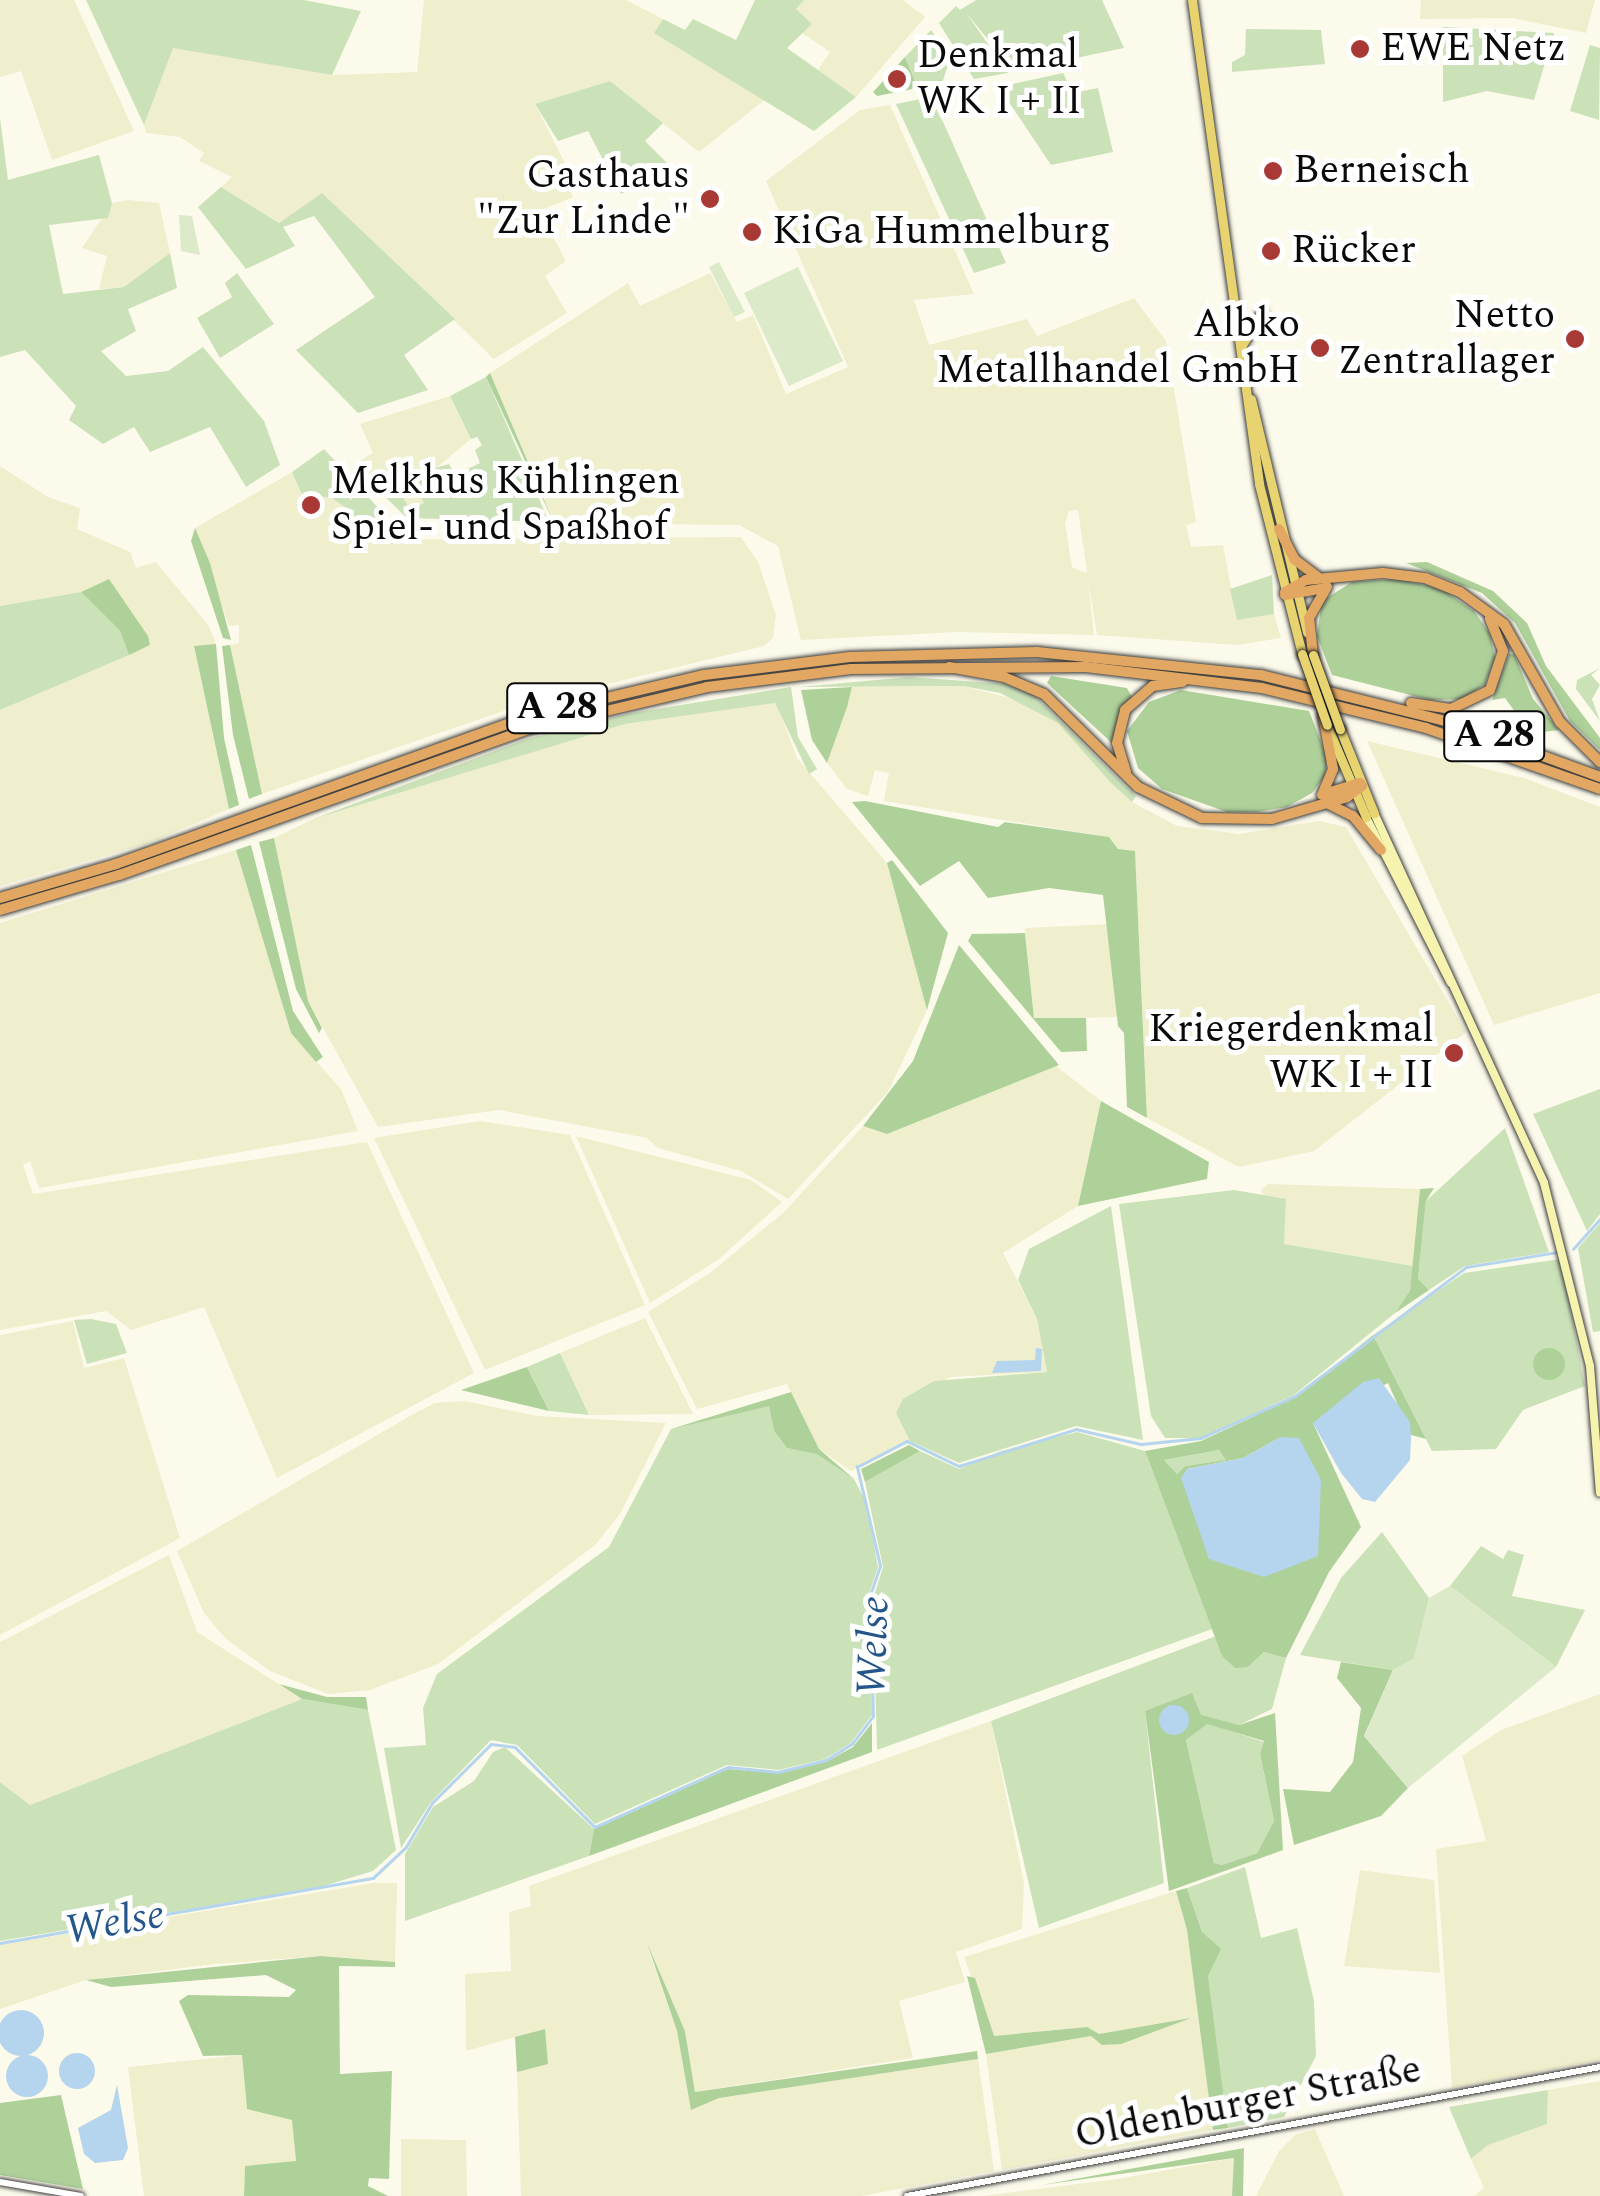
<!DOCTYPE html>
<html>
<head>
<meta charset="utf-8">
<style>
	body { margin:0 }
	#map { position:relative; width:1600px; height:2196px; overflow:hidden; background:#fcfaeb; font-family:Spectral,serif }
	div>[style] { position:absolute }
	[style*='--x'] { left:calc(var(--x)*1px); top:calc(var(--y)*1px); width:calc(var(--w)*1px); rotate:calc(var(--a)*1deg) }
	.farmland>* { inset:0; background:#efefce }
	.green>* { inset:0; background:#cbe2b9 }
	.forest>* { inset:0; background:#aed19a }
	.round { border-radius:50% }
	.pitch>* { inset:0; background:#dceac9 }
	.water>* { inset:0; background:#b5d4ed }
	.stream>* { height:2.5px; margin:-1.25px; padding:0 1.25px; transform-origin:1.25px; border-radius:1.25px; background:#b5d4ed }
	.roads { filter:drop-shadow(0 0 2px #3d3d3d) drop-shadow(0 0 2px #3d3d3d) }
	.tertiary>* { height:6px; margin:-3px; padding:0 3px; transform-origin:3px; border-radius:3px; background:#fff }
	.secondary>* { height:8px; margin:-4px; padding:0 4px; transform-origin:4px; border-radius:4px; background:#f5f3ad }
	.primary>* { height:9px; margin:-4.5px; padding:0 4.5px; transform-origin:4.5px; border-radius:4.5px; background:#e7d470 }
	.motorway>* { height:10px; margin:-5px; padding:0 5px; transform-origin:5px; border-radius:5px; background:#e2a863 }
	.bridges { filter:drop-shadow(0 0 2px #1b1b1b) drop-shadow(0 0 2px #1b1b1b) }
	.primary-bridge>* { height:9px; margin:-4.5px; padding:0 4.5px; transform-origin:4.5px; border-radius:4.5px; background:#e7d470 }
	.dots>* { width:28px; height:28px; translate:-50% -50%; box-sizing:border-box; border:5px solid #fff; border-radius:50% }
	span { translate:-50% -50%; white-space:nowrap; text-align:center; line-height:1.15; -webkit-text-stroke:10px #fff; paint-order:stroke }
	.shield-label span { padding:2px 8px; background:#fff; border:2px solid; border-radius:8px; -webkit-text-stroke-width:0 }
	.shield-label { font-size:38px; color:#0a0a0a; font-weight:700 }
	.poi-label { font-size:40px; color:#0a0a0a }
	.left { translate:0 -50%; text-align:left }
	.right { translate:-100% -50%; text-align:right }
	.street-label { font-size:40px; color:#0a0a0a }
	.water-label { font-size:42px; color:#24568c; font-style:italic }
</style>
</head>
<body>
<div id="map">
	<div class="farmland">
		<i style="clip-path:polygon(0 0,74px 0,134px 131px,52px 160px,21px 71px,0 77px)"></i>
		<i style="clip-path:polygon(424px 0,626px 0,663px 19px,655px 33px,766px 99px,699px 152px,610px 81px,535px 104px,574px 181px,568px 185px,573px 197px,539px 211px,566px 261px,545px 276px,567px 313px,494px 359px,322px 193px,279px 223px,221px 187px,232px 177px,199px 161px,204px 153px,180px 137px,146px 133px,144px 125px,173px 47px,332px 75px,417px 72px)"></i>
		<i style="clip-path:polygon(804px 0,903px 0,925px 17px,856px 97px,816px 73px,830px 52px,801px 32px,795px 9px)"></i>
		<i style="clip-path:polygon(1421px 0,1595px 0,1586px 33px,1512px 18px,1420px 19px)"></i>
		<i style="clip-path:polygon(evenodd,890px 105px,974px 294px,914px 300px,929px 345px,1027px 319px,1037px 336px,1134px 298px,1166px 341px,1196px 522px,1186px 525px,1191px 547px,1223px 545px,1237px 619px,1274px 614px,1281px 638px,1237px 645px,1097px 635px,1088px 579px,1094px 635px,956px 632px,801px 640px,778px 546px,739px 525px,554px 523px,490px 373px,628px 283px,640px 306px,710px 273px,737px 322px,753px 315px,786px 394px,848px 367px,766px 181px,860px 110px,890px 105px,1078px 510px,1087px 572px,1086px 573px,1072px 567px,1065px 523px,1069px 511px,1078px 510px)"></i>
		<i style="clip-path:polygon(128px 200px,159px 203px,170px 253px,124px 287px,99px 289px,107px 256px,82px 248px,112px 203px)"></i>
		<i style="clip-path:polygon(450px 396px,471px 439px,430px 473px,425px 503px,410px 512px,396px 484px,379px 491px,355px 464px,373px 453px,360px 424px)"></i>
		<i style="clip-path:polygon(0 466px,48px 497px,80px 508px,77px 529px,130px 552px,136px 568px,156px 562px,209px 626px,216px 644px,194px 647px,229px 809px,146px 844px,0 886px,0 710px,150px 645px,109px 579px,81px 592px,0 606px)"></i>
		<i style="clip-path:polygon(292px 472px,302px 495px,332px 498px,349px 509px,352px 540px,741px 537px,758px 562px,776px 615px,773px 638px,764px 646px,521px 705px,262px 794px,230px 645px,239px 643px,239px 625px,229px 626px,195px 528px)"></i>
		<i style="clip-path:polygon(963px 686px,1029px 703px,1058px 723px,1132px 802px,1177px 826px,1239px 834px,1319px 821px,1346px 827px,1466px 1032px,1314px 1151px,1239px 1167px,1147px 1118px,1135px 851px,1118px 849px,1109px 837px,884px 801px,889px 773px,875px 770px,868px 796px,847px 789px,827px 763px,852px 687px)"></i>
		<i style="clip-path:polygon(776px 702px,797px 758px,887px 863px,927px 1010px,888px 1092px,788px 1199px,741px 1171px,658px 1148px,647px 1138px,499px 1110px,378px 1127px,308px 1001px,274px 838px,313px 819px,532px 749px,625px 724px)"></i>
		<i style="clip-path:polygon(1367px 741px,1524px 778px,1600px 807px,1600px 993px,1494px 1025px)"></i>
		<i style="clip-path:polygon(236px 850px,291px 1033px,341px 1089px,358px 1131px,39px 1188px,30px 1161px,23px 1165px,33px 1194px,367px 1142px,474px 1373px,277px 1478px,204px 1307px,131px 1330px,106px 1311px,0 1330px,0 923px)"></i>
		<i style="clip-path:polygon(1111px 924px,1117px 1017px,1034px 1019px,1025px 928px)"></i>
		<i style="clip-path:polygon(1056px 1066px,1101px 1101px,1078px 1206px,1003px 1253px,1037px 1319px,1047px 1372px,950px 1377px,896px 1412px,910px 1441px,851px 1471px,819px 1449px,787px 1384px,697px 1409px,648px 1312px,710px 1273px,783px 1213px,863px 1126px,887px 1134px)"></i>
		<i style="clip-path:polygon(480px 1121px,570px 1135px,645px 1305px,485px 1370px,374px 1138px)"></i>
		<i style="clip-path:polygon(576px 1136px,751px 1180px,782px 1202px,719px 1259px,650px 1303px)"></i>
		<i style="clip-path:polygon(1268px 1184px,1420px 1189px,1413px 1266px,1283px 1244px,1261px 1190px)"></i>
		<i style="clip-path:polygon(645px 1318px,693px 1414px,589px 1415px,560px 1353px)"></i>
		<i style="clip-path:polygon(73px 1321px,84px 1368px,124px 1358px,180px 1538px,0 1635px,0 1335px)"></i>
		<i style="clip-path:polygon(465px 1401px,537px 1416px,666px 1423px,620px 1514px,595px 1545px,438px 1664px,370px 1690px,328px 1694px,270px 1671px,225px 1638px,204px 1613px,177px 1551px,417px 1412px,435px 1403px)"></i>
		<i style="clip-path:polygon(169px 1555px,197px 1632px,302px 1699px,30px 1805px,0 1782px,0 1642px)"></i>
		<i style="clip-path:polygon(1600px 1694px,1600px 2060px,1452px 2088px,1436px 1849px,1486px 1841px,1462px 1756px,1501px 1730px)"></i>
		<i style="clip-path:polygon(991px 1721px,1024px 1883px,1022px 1929px,956px 1952px,965px 1982px,899px 2001px,913px 2058px,695px 2092px,685px 2031px,647px 1946px,677px 2031px,691px 2110px,719px 2098px,978px 2059px,994px 2171px,862px 2196px,521px 2196px,517px 2072px,548px 2063px,544px 2029px,466px 2051px,465px 1974px,511px 1971px,509px 1912px,531px 1906px,529px 1886px)"></i>
		<i style="clip-path:polygon(1360px 1870px,1434px 1880px,1440px 1973px,1344px 1966px)"></i>
		<i style="clip-path:polygon(374px 1883px,397px 1883px,395px 1962px,321px 1956px,215px 1964px,86px 1980px,0 2009px,0 1945px)"></i>
		<i style="clip-path:polygon(1176px 1891px,1187px 1930px,1213px 2130px,1002px 2170px,986px 2054px,1185px 2019px,1098px 2034px,1086px 2027px,993px 2036px,964px 1957px)"></i>
		<i style="clip-path:polygon(242px 2055px,247px 2109px,292px 2119px,296px 2162px,245px 2166px,244px 2196px,144px 2196px,128px 2067px)"></i>
		<i style="clip-path:polygon(1600px 2081px,1600px 2196px,1474px 2196px,1484px 2188px,1471px 2159px,1487px 2145px,1547px 2124px,1548px 2090px)"></i>
		<i style="clip-path:polygon(1315px 2129px,1344px 2196px,1256px 2196px,1279px 2151px,1295px 2135px)"></i>
		<i style="clip-path:polygon(401px 2139px,466px 2140px,467px 2196px,401px 2196px)"></i>
		<i style="clip-path:polygon(1235px 2158px,1232px 2196px,982px 2196px,1117px 2179px)"></i>
	</div>
	<div class="green">
		<i style="clip-path:polygon(86px 0,304px 0,361px 11px,332px 75px,173px 48px,144px 125px)"></i>
		<i style="clip-path:polygon(755px 0,804px 0,796px 9px,812px 24px,787px 48px,856px 97px,814px 131px,654px 33px,663px 19px,685px 30px,693px 19px,736px 40px)"></i>
		<i style="clip-path:polygon(976px 0,1102px 0,1124px 48px,1014px 71px,967px 14px,1008px 73px,974px 79px,939px 23px,956px 6px,960px 10px)"></i>
		<i style="clip-path:polygon(1443px 27px,1554px 33px,1534px 100px,1487px 91px,1443px 102px)"></i>
		<i style="clip-path:polygon(1246px 29px,1321px 30px,1325px 64px,1232px 72px,1232px 62px,1245px 55px)"></i>
		<i style="clip-path:polygon(931px 30px,950px 58px,942px 84px,918px 88px,905px 57px)"></i>
		<i style="clip-path:polygon(1590px 45px,1600px 48px,1599px 120px,1570px 111px)"></i>
		<i style="clip-path:polygon(1063px 73px,1073px 93px,1098px 88px,1113px 152px,1051px 165px,999px 87px)"></i>
		<i style="clip-path:polygon(610px 81px,663px 123px,645px 141px,671px 167px,621px 194px,588px 131px,558px 141px,535px 104px)"></i>
		<i style="clip-path:polygon(930px 97px,944px 124px,1006px 263px,974px 273px,896px 104px)"></i>
		<i style="clip-path:polygon(0 118px,8px 180px,99px 155px,112px 203px,108px 218px,49px 225px,63px 294px,124px 287px,170px 253px,177px 288px,128px 309px,136px 331px,101px 351px,126px 376px,168px 371px,203px 347px,264px 421px,280px 465px,246px 487px,210px 427px,150px 452px,134px 427px,103px 444px,69px 420px,76px 406px,25px 350px,0 357px)"></i>
		<i style="clip-path:polygon(221px 187px,279px 223px,322px 193px,455px 319px,404px 355px,428px 390px,358px 413px,296px 350px,375px 297px,314px 216px,283px 227px,295px 246px,246px 269px,198px 207px)"></i>
		<i style="clip-path:polygon(237px 273px,274px 324px,220px 358px,197px 318px,232px 297px,225px 283px)"></i>
		<i style="clip-path:polygon(486px 377px,549px 522px,407px 518px,379px 491px,395px 484px,411px 511px,424px 503px,410px 475px,449px 464px,455px 475px,480px 463px,475px 450px,482px 445px,477px 437px,471px 439px,450px 396px)"></i>
		<i style="clip-path:polygon(324px 449px,381px 511px,382px 540px,352px 540px,349px 510px,332px 498px,302px 495px,292px 472px)"></i>
		<i style="clip-path:polygon(1272px 575px,1274px 614px,1237px 620px,1230px 589px)"></i>
		<i style="clip-path:polygon(81px 592px,120px 631px,129px 655px,0 710px,0 606px)"></i>
		<i style="clip-path:polygon(1600px 668px,1591px 675px,1600px 685px,1592px 699px,1600px 721px,1576px 689px,1577px 680px)"></i>
		<i style="clip-path:polygon(909px 677px,1006px 684px,1035px 696px,1136px 796px,1132px 802px,1111px 783px,1058px 723px,1000px 693px,963px 686px,800px 687px)"></i>
		<i style="clip-path:polygon(791px 687px,798px 737px,817px 769px,809px 774px,775px 703px,625px 724px,313px 819px,527px 739px,626px 714px)"></i>
		<i style="clip-path:polygon(1600px 1089px,1600px 1214px,1587px 1231px,1533px 1114px)"></i>
		<i style="clip-path:polygon(1505px 1128px,1549px 1252px,1465px 1266px,1429px 1290px,1418px 1280px,1426px 1201px)"></i>
		<i style="clip-path:polygon(1234px 1190px,1286px 1199px,1284px 1244px,1413px 1266px,1410px 1292px,1395px 1313px,1294px 1395px,1201px 1438px,1165px 1438px,1151px 1416px,1119px 1204px)"></i>
		<i style="clip-path:polygon(1111px 1206px,1143px 1440px,1076px 1426px,959px 1463px,910px 1441px,896px 1413px,903px 1399px,934px 1381px,1047px 1372px,1037px 1319px,1018px 1280px,1029px 1249px)"></i>
		<i style="clip-path:polygon(1600px 1223px,1600px 1331px,1593px 1332px,1578px 1248px)"></i>
		<i style="clip-path:polygon(1561px 1259px,1585px 1386px,1523px 1410px,1496px 1449px,1432px 1451px,1373px 1335px,1464px 1273px)"></i>
		<i style="clip-path:polygon(91px 1319px,116px 1324px,127px 1353px,87px 1364px,74px 1320px)"></i>
		<i style="clip-path:polygon(560px 1353px,589px 1415px,549px 1411px,527px 1367px)"></i>
		<i style="clip-path:polygon(769px 1405px,774px 1431px,787px 1448px,817px 1453px,854px 1479px,866px 1502px,878px 1567px,868px 1597px,872px 1715px,851px 1743px,825px 1759px,779px 1770px,727px 1765px,595px 1824px,517px 1745px,491px 1740px,431px 1802px,401px 1848px,384px 1748px,426px 1745px,423px 1708px,437px 1674px,609px 1547px,671px 1429px)"></i>
		<i style="clip-path:polygon(1077px 1432px,1145px 1451px,1212px 1629px,877px 1750px,873px 1599px,883px 1567px,865px 1482px,920px 1451px,959px 1469px,1001px 1451px)"></i>
		<i style="clip-path:polygon(1219px 1450px,1227px 1460px,1185px 1466px,1177px 1474px,1164px 1460px)"></i>
		<i style="clip-path:polygon(1382px 1532px,1429px 1598px,1414px 1659px,1393px 1670px,1300px 1655px,1341px 1578px)"></i>
		<i style="clip-path:polygon(1481px 1546px,1503px 1559px,1508px 1550px,1524px 1555px,1512px 1596px,1585px 1610px,1556px 1667px,1450px 1586px)"></i>
		<i style="clip-path:polygon(1216px 1636px,1222px 1656px,1248px 1667px,1264px 1652px,1286px 1658px,1272px 1709px,1239px 1725px,1145px 1711px,1164px 1883px,1039px 1928px,991px 1721px)"></i>
		<i style="clip-path:polygon(302px 1699px,368px 1710px,396px 1850px,373px 1871px,320px 1887px,0 1941px,0 1782px,30px 1805px)"></i>
		<i style="clip-path:polygon(1207px 1723px,1264px 1742px,1260px 1754px,1274px 1821px,1257px 1853px,1222px 1865px,1214px 1863px,1186px 1740px)"></i>
		<i style="clip-path:polygon(505px 1747px,594px 1829px,589px 1856px,405px 1921px,405px 1854px,433px 1807px,474px 1781px,493px 1752px)"></i>
		<i style="clip-path:polygon(1245px 1867px,1261px 1938px,1297px 1928px,1314px 2001px,1316px 2056px,1284px 2117px,1228px 2128px,1202px 1932px,1187px 1888px)"></i>
		<i style="clip-path:polygon(1548px 2090px,1547px 2124px,1488px 2145px,1471px 2159px,1449px 2107px)"></i>
	</div>
	<div class="forest">
		<i style="clip-path:polygon(905px 57px,918px 88px,877px 96px,873px 92px)"></i>
		<i style="clip-path:polygon(490px 373px,554px 523px,486px 377px)"></i>
		<i style="clip-path:polygon(195px 528px,210px 563px,231px 640px,223px 638px,191px 541px)"></i>
		<i style="clip-path:polygon(1427px 562px,1493px 591px,1527px 623px,1546px 666px,1600px 738px,1600px 750px,1570px 721px,1515px 623px,1482px 593px,1406px 563px)"></i>
		<i style="clip-path:polygon(109px 579px,148px 636px,150px 645px,129px 655px,120px 631px,81px 592px)"></i>
		<i style="clip-path:polygon(1396px 579px,1440px 588px,1474px 611px,1490px 634px,1495px 658px,1485px 684px,1463px 699px,1430px 700px,1332px 675px,1317px 636px,1322px 601px,1352px 582px)"></i>
		<i style="clip-path:polygon(216px 644px,224px 738px,239px 805px,229px 809px,194px 646px)"></i>
		<i style="clip-path:polygon(230px 645px,262px 794px,249px 799px,233px 735px,222px 646px)"></i>
		<i style="clip-path:polygon(1509px 654px,1514px 654px,1533px 699px,1559px 730px,1543px 732px,1523px 723px,1505px 698px,1492px 700px)"></i>
		<i style="clip-path:polygon(1051px 676px,1127px 688px,1133px 699px,1115px 727px,1114px 745px,1047px 683px)"></i>
		<i style="clip-path:polygon(852px 687px,847px 707px,827px 763px,812px 740px,801px 690px)"></i>
		<i style="clip-path:polygon(1181px 690px,1309px 711px,1327px 757px,1325px 776px,1312px 793px,1287px 807px,1257px 812px,1227px 812px,1162px 789px,1138px 768px,1127px 731px,1149px 702px)"></i>
		<i style="clip-path:polygon(865px 801px,998px 827px,1005px 822px,1109px 837px,1118px 849px,1135px 851px,1147px 1118px,1127px 1107px,1124px 1033px,1118px 1026px,1103px 895px,1049px 888px,988px 898px,959px 861px,920px 886px,852px 802px)"></i>
		<i style="clip-path:polygon(274px 838px,308px 1001px,322px 1028px,319px 1033px,296px 989px,259px 842px)"></i>
		<i style="clip-path:polygon(251px 845px,293px 1011px,323px 1057px,316px 1062px,291px 1033px,236px 850px)"></i>
		<i style="clip-path:polygon(892px 860px,948px 933px,927px 1010px,887px 863px)"></i>
		<i style="clip-path:polygon(1025px 933px,1034px 1018px,1086px 1018px,1087px 1051px,1061px 1052px,968px 941px,972px 934px)"></i>
		<i style="clip-path:polygon(959px 945px,1059px 1065px,887px 1134px,863px 1126px,913px 1061px)"></i>
		<i style="clip-path:polygon(1101px 1101px,1209px 1162px,1207px 1179px,1078px 1206px)"></i>
		<i style="clip-path:polygon(1434px 1188px,1426px 1201px,1418px 1279px,1429px 1290px,1395px 1313px,1410px 1291px,1420px 1189px)"></i>
		<i style="clip-path:polygon(evenodd,1373px 1335px,1426px 1439px,1411px 1435px,1388px 1383px,1313px 1423px,1361px 1527px,1329px 1572px,1286px 1658px,1264px 1652px,1248px 1667px,1235px 1668px,1222px 1656px,1145px 1451px,1201px 1441px,1298px 1396px,1373px 1335px,1281px 1437px,1209px 1559px,1187px 1469px,1243px 1458px,1281px 1437px,1373px 1335px,1219px 1450px,1226px 1460px,1185px 1466px,1177px 1474px,1164px 1460px,1219px 1450px)"></i>
		<i class="round" style="left:1533px;top:1348px;width:32px;height:32px"></i>
		<i style="clip-path:polygon(527px 1367px,549px 1411px,461px 1390px)"></i>
		<i style="clip-path:polygon(791px 1392px,819px 1449px,854px 1479px,817px 1454px,787px 1448px,774px 1431px,769px 1406px,671px 1429px)"></i>
		<i style="clip-path:polygon(909px 1445px,920px 1451px,865px 1482px,861px 1469px)"></i>
		<i style="clip-path:polygon(1341px 1662px,1393px 1670px,1364px 1736px,1408px 1788px,1381px 1816px,1294px 1845px,1283px 1789px,1330px 1792px,1353px 1762px,1361px 1708px,1337px 1678px)"></i>
		<i style="clip-path:polygon(279px 1684px,327px 1697px,366px 1697px,368px 1710px,302px 1699px)"></i>
		<i style="clip-path:polygon(evenodd,1192px 1693px,1201px 1715px,1239px 1725px,1275px 1713px,1283px 1850px,1169px 1891px,1145px 1711px,1192px 1693px,1207px 1724px,1264px 1741px,1260px 1754px,1274px 1821px,1257px 1853px,1222px 1865px,1214px 1863px,1186px 1740px,1207px 1724px)"></i>
		<i style="clip-path:polygon(872px 1723px,872px 1752px,589px 1856px,594px 1829px,728px 1769px,778px 1773px,826px 1762px,853px 1747px)"></i>
		<i style="clip-path:polygon(1187px 1888px,1202px 1932px,1221px 1949px,1208px 1976px,1228px 2128px,1213px 2130px,1187px 1930px,1176px 1891px)"></i>
		<i style="clip-path:polygon(647px 1943px,685px 2031px,695px 2092px,977px 2051px,978px 2059px,719px 2098px,691px 2110px,677px 2031px)"></i>
		<i style="clip-path:polygon(321px 1956px,395px 1962px,395px 1967px,339px 1966px,340px 2074px,392px 2071px,389px 2179px,369px 2178px,368px 2186px,388px 2196px,244px 2196px,245px 2166px,296px 2161px,292px 2120px,247px 2109px,242px 2055px,203px 2056px,179px 2001px,188px 1995px,289px 1997px,296px 1990px,266px 1975px,111px 1987px,86px 1980px)"></i>
		<i style="clip-path:polygon(967px 1976px,975px 1978px,994px 2036px,1087px 2027px,1099px 2034px,1191px 2018px,1121px 2044px,1102px 2045px,1091px 2036px,986px 2054px)"></i>
		<i style="clip-path:polygon(545px 2029px,548px 2064px,517px 2072px,515px 2037px)"></i>
		<i style="clip-path:polygon(61px 2095px,83px 2189px,0 2175px,0 2103px)"></i>
		<i style="clip-path:polygon(1244px 2148px,1243px 2196px,1232px 2196px,1234px 2158px,1042px 2185px)"></i>
	</div>
	<div class="pitch">
		<i style="clip-path:polygon(179px 215px,192px 216px,200px 255px,181px 251px)"></i>
		<i style="clip-path:polygon(719px 262px,745px 312px,734px 317px,709px 267px)"></i>
		<i style="clip-path:polygon(798px 267px,843px 361px,789px 386px,744px 293px)"></i>
		<i style="clip-path:polygon(1450px 1586px,1556px 1667px,1408px 1788px,1364px 1736px,1393px 1670px,1414px 1658px,1429px 1598px)"></i>
	</div>
	<div class="water">
		<i style="clip-path:polygon(1036px 1348px,1042px 1349px,1041px 1371px,992px 1373px,997px 1361px,1035px 1360px)"></i>
		<i style="clip-path:polygon(1379px 1378px,1410px 1422px,1411px 1439px,1410px 1460px,1375px 1502px,1362px 1499px,1341px 1473px,1313px 1423px,1363px 1382px)"></i>
		<i style="clip-path:polygon(1281px 1437px,1299px 1438px,1321px 1480px,1318px 1556px,1264px 1577px,1209px 1559px,1181px 1478px,1187px 1469px,1243px 1458px)"></i>
		<i class="round" style="left:1159px;top:1705px;width:30px;height:30px"></i>
		<i class="round" style="left:-2px;top:2010px;width:46px;height:46px"></i>
		<i class="round" style="left:59px;top:2053px;width:36px;height:36px"></i>
		<i class="round" style="left:6px;top:2055px;width:42px;height:42px"></i>
		<i style="clip-path:polygon(117px 2085px,128px 2148px,123px 2160px,95px 2163px,84px 2154px,78px 2128px,111px 2110px)"></i>
	</div>
	<div class="stream">
		<i style="--x:1573;--y:1249;--w:40;--a:-48"></i>
		<i style="--x:0;--y:1943;--w:379;--a:-9.9"></i>
		<i style="--x:373;--y:1878;--w:45;--a:-43.2"></i>
		<i style="--x:406;--y:1847;--w:51;--a:-59.4"></i>
		<i style="--x:432;--y:1803;--w:83;--a:-45"></i>
		<i style="--x:491;--y:1744;--w:24;--a:7"></i>
		<i style="--x:515;--y:1747;--w:113;--a:45"></i>
		<i style="--x:595;--y:1827;--w:146;--a:-24.3"></i>
		<i style="--x:728;--y:1767;--w:50;--a:5.7"></i>
		<i style="--x:778;--y:1772;--w:49;--a:-14"></i>
		<i style="--x:826;--y:1760;--w:31;--a:-32"></i>
		<i style="--x:852;--y:1744;--w:35;--a:-53"></i>
		<i style="--x:873;--y:1716;--w:118;--a:-91.9"></i>
		<i style="--x:869;--y:1598;--w:34;--a:-71"></i>
		<i style="--x:880;--y:1566;--w:102;--a:-103.1"></i>
		<i style="--x:857;--y:1467;--w:56;--a:-27.5"></i>
		<i style="--x:907;--y:1441;--w:58;--a:25.7"></i>
		<i style="--x:959;--y:1466;--w:123;--a:-17.5"></i>
		<i style="--x:1076;--y:1429;--w:67;--a:13"></i>
		<i style="--x:1141;--y:1444;--w:60;--a:-5.7"></i>
		<i style="--x:1201;--y:1438;--w:103;--a:-24.1"></i>
		<i style="--x:1295;--y:1396;--w:214;--a:-37"></i>
		<i style="--x:1466;--y:1267;--w:93;--a:-9.3"></i>
	</div>
	<div class="roads">
		<div class="tertiary">
			<i style="--x:0;--y:2182;--w:82;--a:9.8"></i>
			<i style="--x:907;--y:2196;--w:705;--a:-10.54"></i>
		</div>
		<div class="secondary">
			<i style="--x:1374;--y:813;--w:407;--a:65.3"></i>
			<i style="--x:1544;--y:1183;--w:189;--a:75.9"></i>
			<i style="--x:1590;--y:1366;--w:127;--a:85.5"></i>
			<i style="--x:1366;--y:817;--w:186;--a:62.9"></i>
		</div>
		<div class="primary">
			<i style="--x:1192;--y:0;--w:489;--a:82.1"></i>
			<i style="--x:1259;--y:484;--w:175;--a:75.8"></i>
			<i style="--x:1242;--y:345;--w:39;--a:-59"></i>
			<i style="--x:1251;--y:399;--w:240;--a:76.5"></i>
			<i style="--x:1328;--y:728;--w:97;--a:66.9"></i>
			<i style="--x:1340;--y:729;--w:91;--a:68"></i>
		</div>
		<div class="motorway">
			<i style="--x:1279;--y:529;--w:34;--a:63"></i>
			<i style="--x:1294;--y:559;--w:31;--a:37"></i>
			<i style="--x:1285;--y:592;--w:24;--a:-30"></i>
			<i style="--x:1306;--y:580;--w:77;--a:-5.2"></i>
			<i style="--x:1383;--y:573;--w:42;--a:6.8"></i>
			<i style="--x:1425;--y:578;--w:38;--a:22"></i>
			<i style="--x:1460;--y:592;--w:54;--a:36"></i>
			<i style="--x:1504;--y:624;--w:113;--a:60.3"></i>
			<i style="--x:1560;--y:722;--w:57;--a:45"></i>
			<i style="--x:1285;--y:595;--w:40;--a:-10"></i>
			<i style="--x:1313;--y:655;--w:37;--a:-96"></i>
			<i style="--x:1309;--y:618;--w:36;--a:-60"></i>
			<i style="--x:949;--y:667;--w:56;--a:10.3"></i>
			<i style="--x:1004;--y:677;--w:43;--a:23"></i>
			<i style="--x:1044;--y:694;--w:132;--a:44.7"></i>
			<i style="--x:1138;--y:787;--w:71;--a:25.8"></i>
			<i style="--x:1202;--y:818;--w:70;--a:0.8"></i>
			<i style="--x:1272;--y:819;--w:78;--a:-16.3"></i>
			<i style="--x:1347;--y:797;--w:19;--a:-36"></i>
			<i style="--x:1411;--y:703;--w:40;--a:8.5"></i>
			<i style="--x:1451;--y:709;--w:43;--a:-26"></i>
			<i style="--x:1490;--y:690;--w:41;--a:-71.6"></i>
			<i style="--x:1503;--y:651;--w:35;--a:-112"></i>
			<i style="--x:1126;--y:772;--w:30;--a:-107"></i>
			<i style="--x:1117;--y:743;--w:34;--a:-76"></i>
			<i style="--x:1125;--y:710;--w:37;--a:-41"></i>
			<i style="--x:1153;--y:686;--w:30;--a:-8"></i>
			<i style="--x:1324;--y:794;--w:38;--a:-17"></i>
			<i style="--x:1322;--y:795;--w:28;--a:-67"></i>
			<i style="--x:1333;--y:769;--w:55;--a:-100.5"></i>
			<i style="--x:1327;--y:803;--w:29;--a:27"></i>
			<i style="--x:1353;--y:816;--w:44;--a:50.5"></i>
			<i style="--x:0;--y:898;--w:121;--a:-16.3"></i>
			<i style="--x:116;--y:864;--w:436;--a:-19.7"></i>
			<i style="--x:526;--y:717;--w:183;--a:-13.3"></i>
			<i style="--x:704;--y:675;--w:147;--a:-7"></i>
			<i style="--x:850;--y:657;--w:187;--a:-1.5"></i>
			<i style="--x:1037;--y:652;--w:225;--a:5.9"></i>
			<i style="--x:1261;--y:675;--w:195;--a:14"></i>
			<i style="--x:1450;--y:722;--w:160;--a:20.1"></i>
			<i style="--x:0;--y:910;--w:124;--a:-16.4"></i>
			<i style="--x:119;--y:875;--w:436;--a:-19.6"></i>
			<i style="--x:530;--y:729;--w:182;--a:-13.3"></i>
			<i style="--x:707;--y:687;--w:145;--a:-7.1"></i>
			<i style="--x:851;--y:669;--w:235;--a:-0.5"></i>
			<i style="--x:1086;--y:667;--w:177;--a:6.8"></i>
			<i style="--x:1262;--y:688;--w:169;--a:13.7"></i>
			<i style="--x:1426;--y:728;--w:184;--a:19.3"></i>
		</div>
	</div>
	<div class="bridges">
		<div class="primary-bridge">
			<i style="--x:1302;--y:654;--w:75;--a:70.6"></i>
			<i style="--x:1313;--y:655;--w:79;--a:70"></i>
		</div>
	</div>
	<div class="dots">
		<i style="left:1360px;top:49px;background:#a83935"></i>
		<i style="left:897px;top:79px;background:#a83935"></i>
		<i style="left:1273px;top:171px;background:#a83935"></i>
		<i style="left:710px;top:199px;background:#a83935"></i>
		<i style="left:752px;top:232px;background:#a83935"></i>
		<i style="left:1271px;top:251px;background:#a83935"></i>
		<i style="left:1575px;top:339px;background:#a83935"></i>
		<i style="left:1320px;top:348px;background:#a83935"></i>
		<i style="left:311px;top:505px;background:#a83935"></i>
		<i style="left:1454px;top:1053px;background:#a83935"></i>
	</div>
	<div class="shield-label">
		<span style="left:557px;top:708px">A 28</span>
		<span style="left:1494px;top:736px">A 28</span>
	</div>
	<div class="poi-label">
		<span class="left" style="left:1380px;top:49px">EWE Netz</span>
		<span class="left" style="left:917px;top:79px">Denkmal<br>WK I + II</span>
		<span class="left" style="left:1293px;top:171px">Berneisch</span>
		<span class="right" style="left:690px;top:199px">Gasthaus<br>"Zur Linde"</span>
		<span class="left" style="left:772px;top:232px">KiGa Hummelburg</span>
		<span class="left" style="left:1291px;top:251px">Rücker</span>
		<span class="right" style="left:1555px;top:339px">Netto<br>Zentrallager</span>
		<span class="right" style="left:1300px;top:348px">Albko<br>Metallhandel GmbH</span>
		<span class="left" style="left:331px;top:505px">Melkhus Kühlingen<br>Spiel- und Spaßhof</span>
		<span class="right" style="left:1434px;top:1053px">Kriegerdenkmal<br>WK I + II</span>
	</div>
	<div class="street-label">
		<span style="left:1248px;top:2103px;rotate:-11deg">Oldenburger Straße</span>
	</div>
	<div class="water-label">
		<span style="left:874px;top:1646px;rotate:-88deg">Welse</span>
		<span style="left:115px;top:1923px;rotate:-10deg">Welse</span>
	</div>
</div>
</body>
</html>
